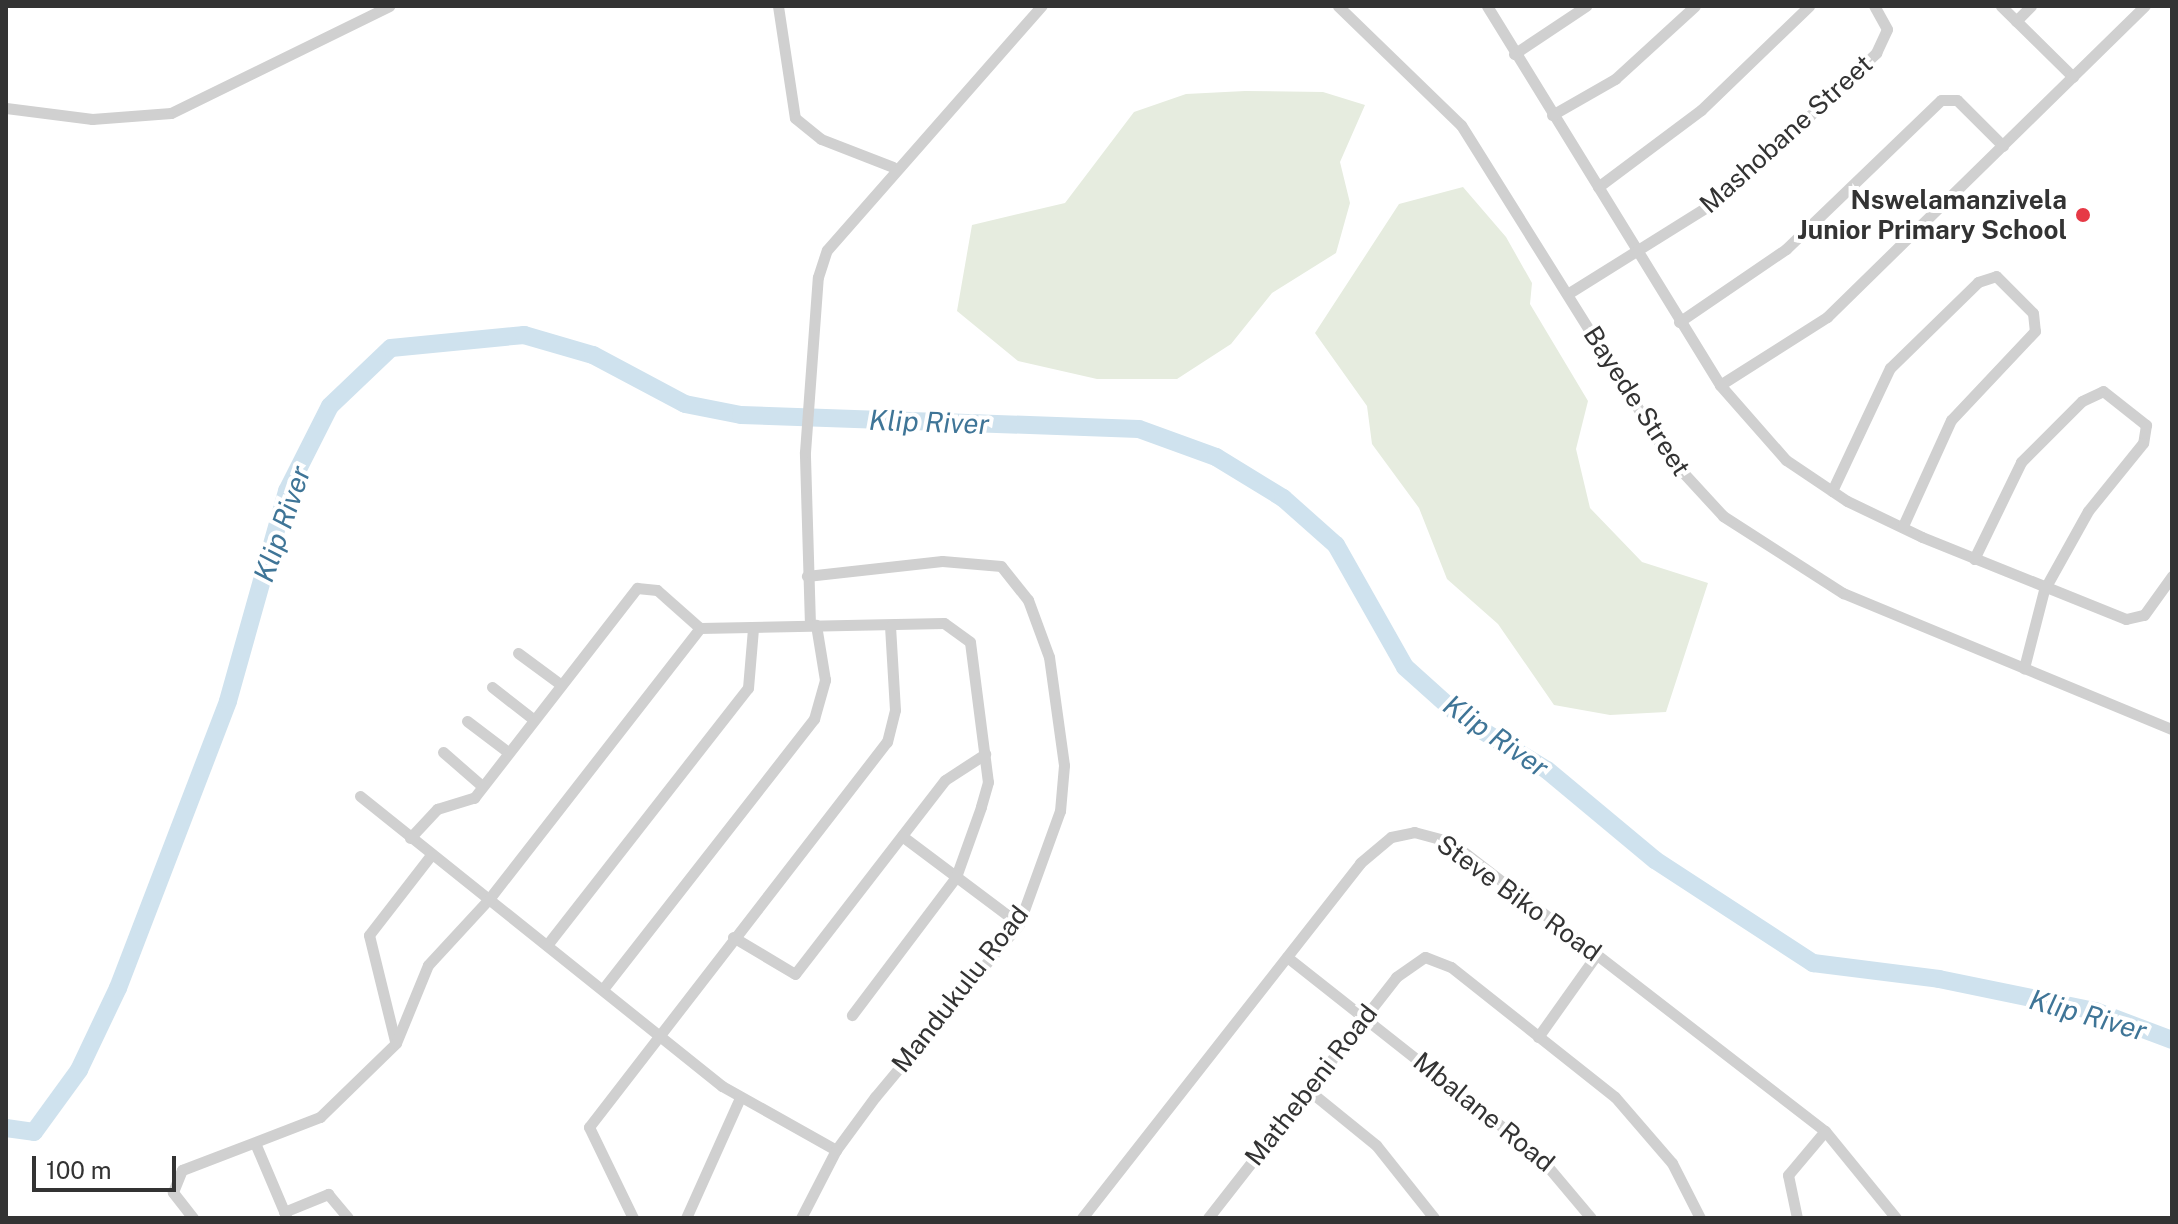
<!DOCTYPE html>
<html>
<head>
<meta charset="utf-8">
<style>
	body { margin:0 }
	#map { position:relative; width:2178px; height:1224px; overflow:hidden; background:#fff; font-family:"Public Sans",sans-serif }
	div>[style] { position:absolute }
	[style*='--x'] { left:calc(var(--x)*1px); top:calc(var(--y)*1px); width:calc(var(--w)*1px); rotate:calc(var(--a)*1deg) }
	.green>* { inset:0; background:#e6ecdf }
	.river>* { height:18px; margin:-9px; padding:0 9px; transform-origin:9px; border-radius:9px; background:#cfe2ee }
	.minor>* { height:11px; margin:-5.5px; padding:0 5.5px; transform-origin:5.5px; border-radius:5.5px; background:#d0d0d0 }
	.dots>* { width:22px; height:22px; translate:-50% -50%; box-sizing:border-box; border:4px solid #fff; border-radius:50% }
	span { translate:-50% -50%; white-space:nowrap; text-align:center; line-height:1.15; -webkit-text-stroke:8px #fff; paint-order:stroke }
	.street-label { font-size:26px; color:#333 }
	.poi-label { font-size:26px; color:#333; font-weight:700 }
	.right { translate:-100% -50%; text-align:right }
	.water-label { font-size:28px; color:#3f7597; font-style:italic }
	.frame { position:absolute; inset:0; border:8px solid #333; pointer-events:none }
	.scale { position:absolute; left:32px; top:1156px; width:144px; height:36px; box-sizing:border-box; border:4px solid #333; border-top:0; padding-left:10px; font-size:24px; line-height:28px; white-space:nowrap; color:#333; -webkit-text-stroke:6px #fff; paint-order:stroke }
</style>
</head>
<body>
<div id="map">
	<div class="green">
		<i style="clip-path:polygon(1245px 91px,1323px 92px,1365px 105px,1340px 162px,1350px 203px,1336px 253px,1272px 293px,1231px 344px,1177px 379px,1097px 379px,1018px 361px,957px 311px,972px 225px,1065px 203px,1134px 112px,1186px 94px)"></i>
		<i style="clip-path:polygon(1463px 187px,1506px 237px,1532px 283px,1530px 304px,1588px 401px,1576px 449px,1590px 508px,1642px 562px,1708px 583px,1666px 712px,1610px 715px,1554px 705px,1498px 624px,1447px 579px,1419px 508px,1372px 444px,1367px 406px,1315px 333px,1399px 204px)"></i>
	</div>
	<div class="river">
		<i style="--x:6;--y:1128;--w:28;--a:8"></i>
		<i style="--x:34;--y:1132;--w:77;--a:-54"></i>
		<i style="--x:79;--y:1070;--w:91;--a:-64.6"></i>
		<i style="--x:118;--y:988;--w:307;--a:-69"></i>
		<i style="--x:228;--y:701;--w:218;--a:-74.3"></i>
		<i style="--x:287;--y:491;--w:95;--a:-63.2"></i>
		<i style="--x:330;--y:406;--w:84;--a:-43.6"></i>
		<i style="--x:391;--y:348;--w:134;--a:-5.6"></i>
		<i style="--x:524;--y:335;--w:72;--a:16.2"></i>
		<i style="--x:593;--y:355;--w:104;--a:28"></i>
		<i style="--x:685;--y:404;--w:57;--a:11.1"></i>
		<i style="--x:741;--y:415;--w:398;--a:2"></i>
		<i style="--x:1139;--y:429;--w:82;--a:20"></i>
		<i style="--x:1216;--y:457;--w:79;--a:31.5"></i>
		<i style="--x:1283;--y:498;--w:71;--a:41.6"></i>
		<i style="--x:1336;--y:545;--w:140;--a:60.5"></i>
		<i style="--x:1405;--y:667;--w:78;--a:41.9"></i>
		<i style="--x:1463;--y:719;--w:98;--a:31.3"></i>
		<i style="--x:1547;--y:770;--w:141;--a:39.8"></i>
		<i style="--x:1655;--y:860;--w:189;--a:33.1"></i>
		<i style="--x:1813;--y:963;--w:127;--a:7.2"></i>
		<i style="--x:1939;--y:979;--w:159;--a:11.6"></i>
		<i style="--x:2095;--y:1011;--w:82;--a:20.6"></i>
	</div>
	<div class="minor">
		<i style="--x:778;--y:6;--w:113;--a:81.4"></i>
		<i style="--x:795;--y:118;--w:33;--a:39"></i>
		<i style="--x:821;--y:139;--w:77;--a:21.3"></i>
		<i style="--x:1338;--y:6;--w:171;--a:44.1"></i>
		<i style="--x:1461;--y:125;--w:389;--a:58"></i>
		<i style="--x:1667;--y:455;--w:83;--a:47.4"></i>
		<i style="--x:1723;--y:516;--w:143;--a:32.7"></i>
		<i style="--x:1843;--y:593;--w:356;--a:22.5"></i>
		<i style="--x:1487;--y:6;--w:445;--a:58.4"></i>
		<i style="--x:1720;--y:385;--w:100;--a:48.7"></i>
		<i style="--x:1786;--y:460;--w:73;--a:33.9"></i>
		<i style="--x:1847;--y:501;--w:83;--a:25.6"></i>
		<i style="--x:1922;--y:537;--w:220;--a:21.9"></i>
		<i style="--x:2126;--y:619;--w:18;--a:-13"></i>
		<i style="--x:2144;--y:615;--w:48;--a:-54.3"></i>
		<i style="--x:2001;--y:6;--w:101;--a:44.6"></i>
		<i style="--x:2016;--y:21;--w:21;--a:-45"></i>
		<i style="--x:1514;--y:54;--w:87;--a:-33.7"></i>
		<i style="--x:6;--y:108;--w:87;--a:7.3"></i>
		<i style="--x:92;--y:119;--w:79;--a:-4.3"></i>
		<i style="--x:171;--y:113;--w:243;--a:-26.1"></i>
		<i style="--x:1552;--y:115;--w:73;--a:-29.7"></i>
		<i style="--x:1615;--y:79;--w:108;--a:-42.4"></i>
		<i style="--x:1598;--y:187;--w:129;--a:-36.8"></i>
		<i style="--x:1701;--y:110;--w:150;--a:-43.9"></i>
		<i style="--x:1569;--y:293;--w:185;--a:-32"></i>
		<i style="--x:1726;--y:195;--w:207;--a:-43.4"></i>
		<i style="--x:1876;--y:53;--w:26;--a:-65"></i>
		<i style="--x:1887;--y:29;--w:26;--a:-119"></i>
		<i style="--x:1679;--y:322;--w:130;--a:-34.3"></i>
		<i style="--x:1786;--y:249;--w:215;--a:-43.9"></i>
		<i style="--x:1941;--y:100;--w:16;--a:0"></i>
		<i style="--x:1957;--y:100;--w:65;--a:45"></i>
		<i style="--x:1720;--y:385;--w:127;--a:-32.4"></i>
		<i style="--x:1827;--y:317;--w:445;--a:-44.4"></i>
		<i style="--x:1832;--y:491;--w:136;--a:-64.8"></i>
		<i style="--x:1890;--y:368;--w:123;--a:-44.3"></i>
		<i style="--x:1978;--y:282;--w:19;--a:-18"></i>
		<i style="--x:1996;--y:276;--w:52;--a:45"></i>
		<i style="--x:2033;--y:313;--w:18;--a:84"></i>
		<i style="--x:2035;--y:331;--w:122;--a:133.3"></i>
		<i style="--x:1951;--y:420;--w:116;--a:114.4"></i>
		<i style="--x:1974;--y:559;--w:108;--a:-64.1"></i>
		<i style="--x:2021;--y:462;--w:86;--a:-45"></i>
		<i style="--x:2082;--y:401;--w:23;--a:-25"></i>
		<i style="--x:2103;--y:391;--w:55;--a:38.3"></i>
		<i style="--x:2146;--y:425;--w:18;--a:99"></i>
		<i style="--x:2143;--y:443;--w:87;--a:129"></i>
		<i style="--x:2088;--y:511;--w:90;--a:119.1"></i>
		<i style="--x:2044;--y:590;--w:81;--a:104.4"></i>
		<i style="--x:810;--y:625;--w:173;--a:-91.7"></i>
		<i style="--x:805;--y:452;--w:175;--a:-85.8"></i>
		<i style="--x:818;--y:277;--w:28;--a:-72"></i>
		<i style="--x:827;--y:250;--w:325;--a:-48.7"></i>
		<i style="--x:518;--y:653;--w:52;--a:36.4"></i>
		<i style="--x:492;--y:687;--w:52;--a:38"></i>
		<i style="--x:467;--y:721;--w:51;--a:37.1"></i>
		<i style="--x:443;--y:752;--w:52;--a:41.1"></i>
		<i style="--x:360;--y:796;--w:464;--a:38.7"></i>
		<i style="--x:722;--y:1086;--w:131;--a:29.3"></i>
		<i style="--x:902;--y:836;--w:146;--a:36.9"></i>
		<i style="--x:410;--y:838;--w:40;--a:-47"></i>
		<i style="--x:437;--y:809;--w:39;--a:-17"></i>
		<i style="--x:474;--y:798;--w:266;--a:-52.2"></i>
		<i style="--x:637;--y:588;--w:20;--a:6"></i>
		<i style="--x:657;--y:590;--w:57;--a:41.5"></i>
		<i style="--x:733;--y:937;--w:72;--a:30.8"></i>
		<i style="--x:795;--y:974;--w:245;--a:-52.3"></i>
		<i style="--x:945;--y:780;--w:48;--a:-33"></i>
		<i style="--x:547;--y:945;--w:326;--a:-52"></i>
		<i style="--x:748;--y:688;--w:60;--a:-85.2"></i>
		<i style="--x:1287;--y:957;--w:320;--a:38.3"></i>
		<i style="--x:1538;--y:1155;--w:82;--a:49.9"></i>
		<i style="--x:603;--y:989;--w:343;--a:-52"></i>
		<i style="--x:814;--y:719;--w:41;--a:-74.2"></i>
		<i style="--x:825;--y:680;--w:56;--a:-99.3"></i>
		<i style="--x:1538;--y:1037;--w:102;--a:-54.6"></i>
		<i style="--x:395;--y:1041;--w:109;--a:-103.8"></i>
		<i style="--x:369;--y:935;--w:101;--a:-52.2"></i>
		<i style="--x:1307;--y:1089;--w:89;--a:39.1"></i>
		<i style="--x:1376;--y:1145;--w:93;--a:51.5"></i>
		<i style="--x:255;--y:1143;--w:79;--a:67"></i>
		<i style="--x:284;--y:1212;--w:48;--a:-22.2"></i>
		<i style="--x:328;--y:1194;--w:31;--a:50"></i>
		<i style="--x:193;--y:1218;--w:33;--a:-128"></i>
		<i style="--x:173;--y:1192;--w:24;--a:-68"></i>
		<i style="--x:182;--y:1170;--w:148;--a:-21"></i>
		<i style="--x:320;--y:1117;--w:106;--a:-44.2"></i>
		<i style="--x:396;--y:1043;--w:84;--a:-67.7"></i>
		<i style="--x:428;--y:965;--w:90;--a:-47.3"></i>
		<i style="--x:489;--y:899;--w:343;--a:-52.1"></i>
		<i style="--x:700;--y:628;--w:244;--a:-1.2"></i>
		<i style="--x:944;--y:623;--w:32;--a:36"></i>
		<i style="--x:970;--y:642;--w:141;--a:82.7"></i>
		<i style="--x:988;--y:782;--w:26;--a:106"></i>
		<i style="--x:981;--y:807;--w:74;--a:109.7"></i>
		<i style="--x:956;--y:877;--w:173;--a:127"></i>
		<i style="--x:633;--y:1218;--w:101;--a:-115.8"></i>
		<i style="--x:589;--y:1127;--w:487;--a:-52.3"></i>
		<i style="--x:887;--y:742;--w:33;--a:-76"></i>
		<i style="--x:895;--y:710;--w:84;--a:-93.4"></i>
		<i style="--x:686;--y:1218;--w:132;--a:-65.8"></i>
		<i style="--x:801;--y:1218;--w:76;--a:-62.8"></i>
		<i style="--x:836;--y:1150;--w:66;--a:-53.7"></i>
		<i style="--x:875;--y:1097;--w:225;--a:-50.2"></i>
		<i style="--x:1019;--y:924;--w:120;--a:-70.1"></i>
		<i style="--x:1060;--y:811;--w:46;--a:-85"></i>
		<i style="--x:1064;--y:765;--w:109;--a:-97.9"></i>
		<i style="--x:1049;--y:657;--w:61;--a:-110.2"></i>
		<i style="--x:1028;--y:600;--w:43;--a:-128.5"></i>
		<i style="--x:1001;--y:566;--w:59;--a:-175.2"></i>
		<i style="--x:942;--y:561;--w:136;--a:173.7"></i>
		<i style="--x:1082;--y:1218;--w:451;--a:-51.9"></i>
		<i style="--x:1360;--y:863;--w:40;--a:-40"></i>
		<i style="--x:1391;--y:837;--w:24;--a:-12"></i>
		<i style="--x:1414;--y:832;--w:38;--a:15"></i>
		<i style="--x:1451;--y:842;--w:473;--a:37.7"></i>
		<i style="--x:1825;--y:1131;--w:112;--a:50.8"></i>
		<i style="--x:1208;--y:1218;--w:306;--a:-52"></i>
		<i style="--x:1396;--y:977;--w:35;--a:-35"></i>
		<i style="--x:1425;--y:957;--w:28;--a:21"></i>
		<i style="--x:1451;--y:967;--w:209;--a:38.4"></i>
		<i style="--x:1615;--y:1097;--w:87;--a:49.2"></i>
		<i style="--x:1672;--y:1163;--w:62;--a:63"></i>
		<i style="--x:1797;--y:1218;--w:44;--a:-101.8"></i>
		<i style="--x:1788;--y:1175;--w:57;--a:-49.9"></i>
	</div>
	<div class="dots">
		<i style="left:2083px;top:215px;background:#e63946"></i>
	</div>
	<div class="street-label">
		<span style="left:1786px;top:134px;rotate:-42deg">Mashobane Street</span>
		<span style="left:1637px;top:401px;rotate:57deg">Bayede Street</span>
		<span style="left:1519px;top:898px;rotate:36deg">Steve Biko Road</span>
		<span style="left:960px;top:989px;rotate:-52deg">Mandukulu Road</span>
		<span style="left:1311px;top:1085px;rotate:-52deg">Mathebeni Road</span>
		<span style="left:1484px;top:1112px;rotate:39deg">Mbalane Road</span>
	</div>
	<div class="poi-label">
		<span class="right" style="left:2067px;top:215px">Nswelamanzivela<br>Junior Primary School</span>
	</div>
	<div class="water-label">
		<span style="left:929px;top:422px;rotate:2deg">Klip River</span>
		<span style="left:282px;top:524px;rotate:-71deg">Klip River</span>
		<span style="left:1496px;top:736px;rotate:35deg">Klip River</span>
		<span style="left:2088px;top:1015px;rotate:16deg">Klip River</span>
	</div>
	<div class="frame"></div>
	<div class="scale">100 m</div>
</div>
</body>
</html>
